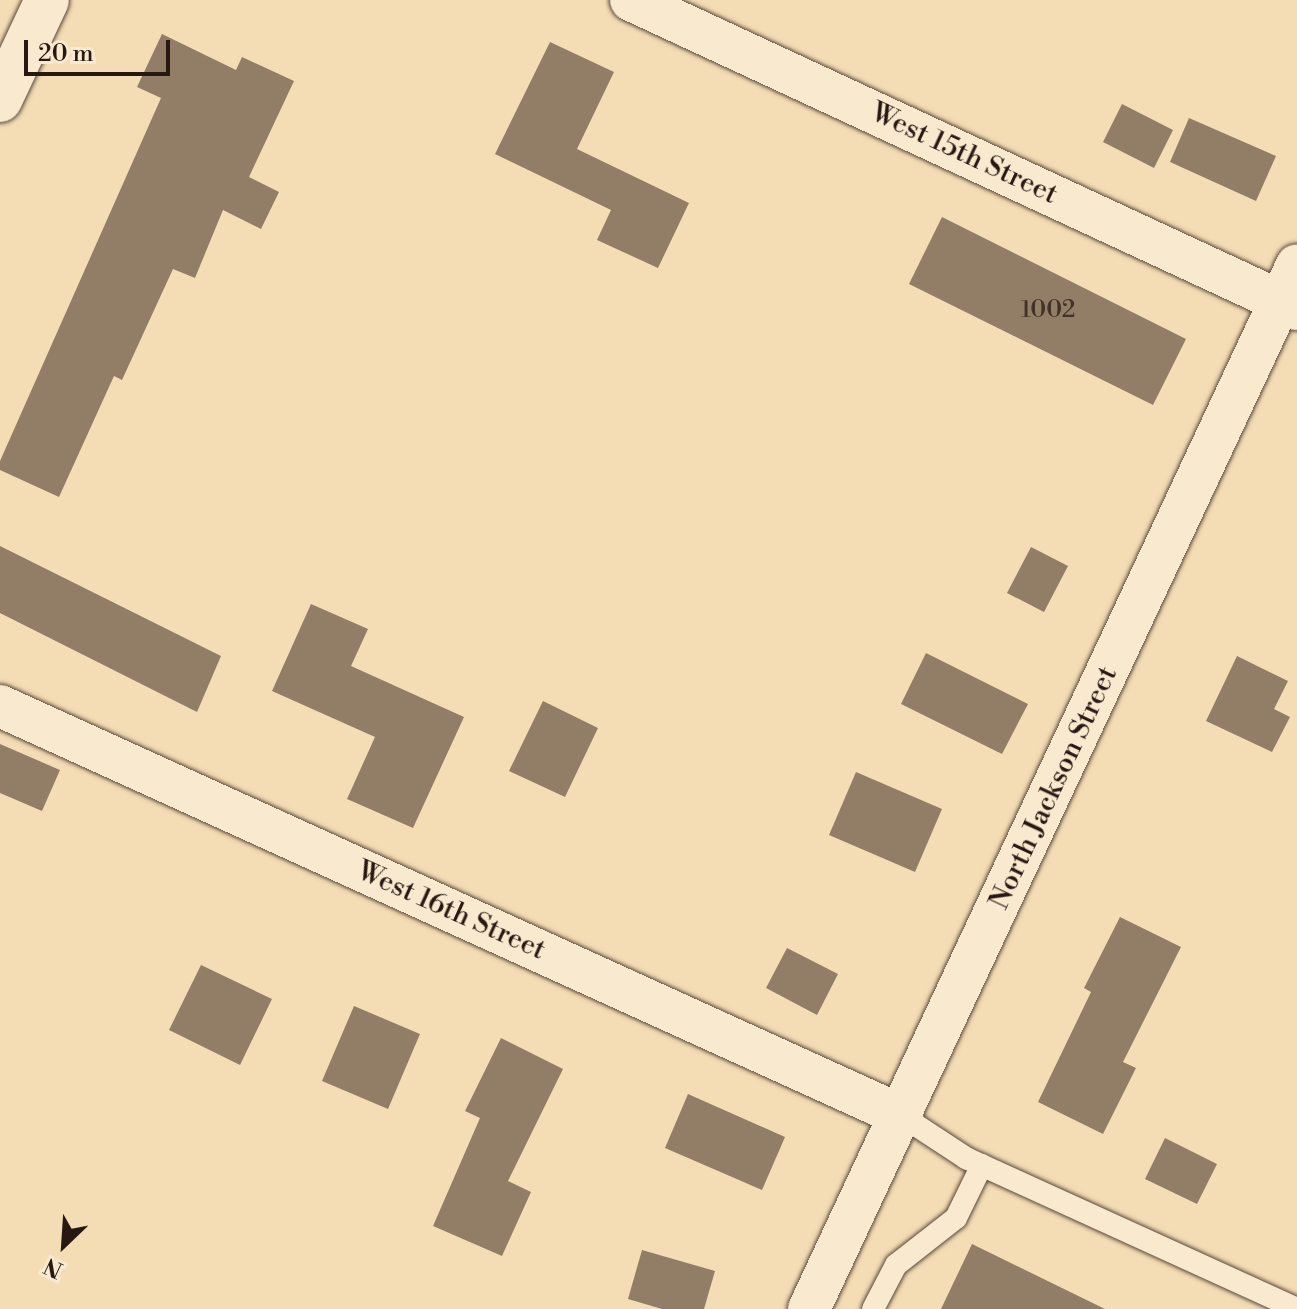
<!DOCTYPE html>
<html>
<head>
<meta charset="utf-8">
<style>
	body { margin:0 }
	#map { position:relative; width:1297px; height:1309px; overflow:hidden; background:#f4ddb5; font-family:"Libre Bodoni",serif }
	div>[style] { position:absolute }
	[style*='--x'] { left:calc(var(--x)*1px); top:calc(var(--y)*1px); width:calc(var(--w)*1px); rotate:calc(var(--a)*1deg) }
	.building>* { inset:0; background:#927e67 }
	.roads { filter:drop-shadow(0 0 2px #5a493b) drop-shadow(0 0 2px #5a493b) }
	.service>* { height:22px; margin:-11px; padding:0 11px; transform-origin:11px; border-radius:11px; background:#f8e9cf }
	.minor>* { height:42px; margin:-21px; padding:0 21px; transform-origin:21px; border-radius:21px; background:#f8e9cf }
	.tertiary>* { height:44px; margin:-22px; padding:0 22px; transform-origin:22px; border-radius:22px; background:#f8e9cf }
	span { translate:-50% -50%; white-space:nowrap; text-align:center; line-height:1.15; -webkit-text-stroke:6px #f8e9cf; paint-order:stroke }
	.number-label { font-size:24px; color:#423227 }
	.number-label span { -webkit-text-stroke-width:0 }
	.street-label { font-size:28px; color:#271812 }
	.north { position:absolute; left:24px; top:1205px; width:80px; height:80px; -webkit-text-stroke:6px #f8e9cf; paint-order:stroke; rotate:205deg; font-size:22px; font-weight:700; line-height:32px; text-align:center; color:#271812 }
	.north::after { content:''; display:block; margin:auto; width:28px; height:36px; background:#271812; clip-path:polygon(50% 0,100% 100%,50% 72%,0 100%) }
	.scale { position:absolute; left:24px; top:40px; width:146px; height:36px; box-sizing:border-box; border:4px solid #271812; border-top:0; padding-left:10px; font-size:24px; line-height:28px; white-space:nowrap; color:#271812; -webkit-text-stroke:6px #f8e9cf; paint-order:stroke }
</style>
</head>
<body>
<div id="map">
	<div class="building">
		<i style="clip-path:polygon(162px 34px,236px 70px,242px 57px,294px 81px,249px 177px,279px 192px,261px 229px,223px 210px,195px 278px,173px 269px,122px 380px,114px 376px,59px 497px,0 470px,0 461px,161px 98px,137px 87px)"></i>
		<i style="clip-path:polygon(550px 42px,614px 72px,577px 149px,689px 203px,658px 268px,597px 240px,611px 210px,495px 154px)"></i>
		<i style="clip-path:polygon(1122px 104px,1173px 130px,1154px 168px,1103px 142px)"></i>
		<i style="clip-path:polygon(1189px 118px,1276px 156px,1256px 201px,1170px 162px)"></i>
		<i style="clip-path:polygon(942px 217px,1186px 339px,1153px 405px,909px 284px)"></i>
		<i style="clip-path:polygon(0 546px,221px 656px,197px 712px,0 613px)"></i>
		<i style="clip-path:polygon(1031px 547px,1068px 566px,1044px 612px,1007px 593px)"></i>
		<i style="clip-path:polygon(311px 604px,368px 629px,351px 666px,464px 717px,413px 828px,347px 799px,375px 737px,272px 691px)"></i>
		<i style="clip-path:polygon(926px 653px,1028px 704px,1002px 754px,901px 704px)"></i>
		<i style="clip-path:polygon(1237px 656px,1288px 681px,1274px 709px,1290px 717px,1272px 752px,1206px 721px)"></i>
		<i style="clip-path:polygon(543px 701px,598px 728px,565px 797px,509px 771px)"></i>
		<i style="clip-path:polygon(0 744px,60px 770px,42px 811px,0 793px)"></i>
		<i style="clip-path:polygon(856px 772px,942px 809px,915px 872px,829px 835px)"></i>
		<i style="clip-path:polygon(1120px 917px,1181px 947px,1123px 1062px,1136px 1068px,1103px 1134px,1038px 1102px,1091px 992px,1084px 988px)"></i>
		<i style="clip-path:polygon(787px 948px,838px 974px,817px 1015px,766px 988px)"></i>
		<i style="clip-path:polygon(201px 965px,272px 999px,240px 1065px,169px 1030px)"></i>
		<i style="clip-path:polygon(354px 1006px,420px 1034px,388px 1109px,322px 1081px)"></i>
		<i style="clip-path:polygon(501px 1038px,563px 1069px,508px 1181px,531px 1192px,502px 1256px,433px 1226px,480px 1118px,465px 1111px)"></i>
		<i style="clip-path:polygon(688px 1094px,785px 1137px,762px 1190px,665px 1148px)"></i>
		<i style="clip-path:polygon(1165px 1138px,1217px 1164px,1197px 1204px,1145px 1179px)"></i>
		<i style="clip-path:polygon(972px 1244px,1105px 1309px,941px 1309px)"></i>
		<i style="clip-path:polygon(642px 1250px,715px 1271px,704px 1309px,662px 1309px,628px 1299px)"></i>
	</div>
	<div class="roads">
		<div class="service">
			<i style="--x:902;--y:1116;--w:77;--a:33.3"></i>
			<i style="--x:966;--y:1158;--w:364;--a:24.5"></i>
			<i style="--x:873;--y:1309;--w:50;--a:-62.4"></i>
			<i style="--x:896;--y:1265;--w:76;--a:-38.1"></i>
			<i style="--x:956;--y:1218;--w:59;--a:-63.9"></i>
		</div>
		<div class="minor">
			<i style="--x:631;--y:0;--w:734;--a:24.89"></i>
			<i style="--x:0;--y:706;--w:991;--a:24.44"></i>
			<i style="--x:809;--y:1309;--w:1152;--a:-64.95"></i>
		</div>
		<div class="tertiary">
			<i style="--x:0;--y:100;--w:110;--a:-64.8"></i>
		</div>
	</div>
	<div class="number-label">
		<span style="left:1048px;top:311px">1002</span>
	</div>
	<div class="street-label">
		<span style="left:964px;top:154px;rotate:25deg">West 15th Street</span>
		<span style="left:1054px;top:788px;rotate:-65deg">North Jackson Street</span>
		<span style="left:451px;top:911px;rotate:24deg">West 16th Street</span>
	</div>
	<div class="north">N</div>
	<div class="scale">20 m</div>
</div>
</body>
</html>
